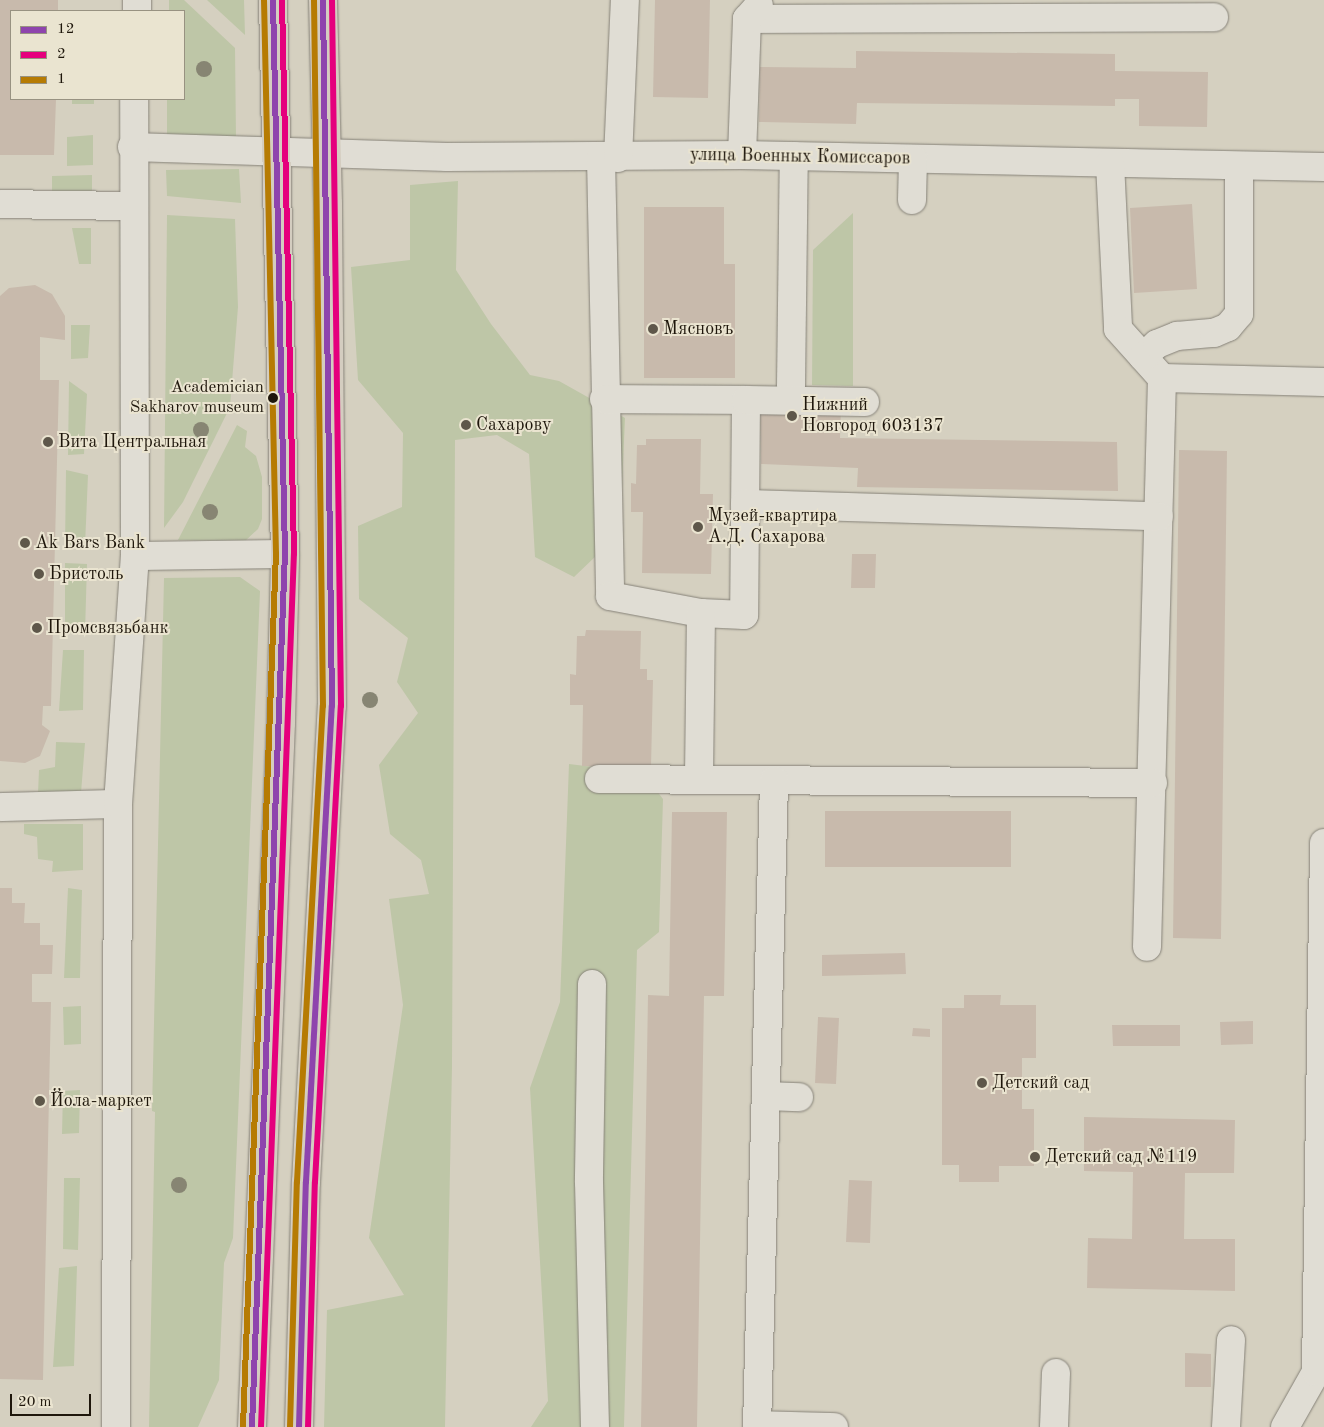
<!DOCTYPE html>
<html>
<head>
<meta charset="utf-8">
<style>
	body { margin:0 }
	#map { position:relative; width:1324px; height:1427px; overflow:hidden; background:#d5d0c0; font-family:"Old Standard TT",serif }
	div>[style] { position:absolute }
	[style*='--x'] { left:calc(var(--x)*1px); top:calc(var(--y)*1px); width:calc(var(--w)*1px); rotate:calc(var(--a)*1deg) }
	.green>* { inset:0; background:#bec6a7 }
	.building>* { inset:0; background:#c8baac }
	.roads { filter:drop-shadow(0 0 1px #868278) drop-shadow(0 0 1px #868278) }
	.minor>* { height:28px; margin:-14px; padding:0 14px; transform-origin:14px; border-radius:14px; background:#e0ddd4 }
	.major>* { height:28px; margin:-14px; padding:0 14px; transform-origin:14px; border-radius:14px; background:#d4cdc0 }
	.bus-1>* { height:6px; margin:-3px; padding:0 3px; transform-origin:3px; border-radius:3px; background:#8e44ad }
	.bus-2>* { height:6px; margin:-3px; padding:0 3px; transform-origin:3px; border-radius:3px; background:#e5007d }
	.bus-3>* { height:6px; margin:-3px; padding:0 3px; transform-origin:3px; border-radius:3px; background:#b67b03 }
	.trees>* { width:16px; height:16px; margin:-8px; border-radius:50%; background:#878573 }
	.dots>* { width:14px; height:14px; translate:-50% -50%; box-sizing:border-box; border:2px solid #eae4d0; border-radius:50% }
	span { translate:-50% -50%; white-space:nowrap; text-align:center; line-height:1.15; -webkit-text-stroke:4px #eae4d0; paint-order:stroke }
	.bus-label { font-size:17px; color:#1e160b }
	.right { translate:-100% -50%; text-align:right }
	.street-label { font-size:18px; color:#1e160b }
	.poi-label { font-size:18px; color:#1e160b }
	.left { translate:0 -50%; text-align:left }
	.legend { position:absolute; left:10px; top:10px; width:175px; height:90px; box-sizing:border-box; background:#eae4d0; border:1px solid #989281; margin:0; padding:6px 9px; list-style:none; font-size:15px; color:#1e160b }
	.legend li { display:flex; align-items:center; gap:10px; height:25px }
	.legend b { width:25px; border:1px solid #989281 }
	.scale { position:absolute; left:10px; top:1394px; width:81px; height:22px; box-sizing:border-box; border:2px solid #1e160b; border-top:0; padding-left:6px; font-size:15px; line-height:18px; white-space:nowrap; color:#1e160b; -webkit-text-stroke:4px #eae4d0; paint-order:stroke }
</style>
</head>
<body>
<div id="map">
	<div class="green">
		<i style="clip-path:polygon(169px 0,184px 0,235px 48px,236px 138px,167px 137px,167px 99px,184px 99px,184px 11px,169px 11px)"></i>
		<i style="clip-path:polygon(207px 0,244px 0,245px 35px)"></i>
		<i style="clip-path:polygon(72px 99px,94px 99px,94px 104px,72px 104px)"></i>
		<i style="clip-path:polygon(93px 135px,93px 165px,67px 166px,67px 137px)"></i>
		<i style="clip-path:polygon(239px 169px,241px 203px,167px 196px,166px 170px)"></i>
		<i style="clip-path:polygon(92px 175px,92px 197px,52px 195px,52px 176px)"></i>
		<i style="clip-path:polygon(458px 181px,456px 270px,491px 324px,530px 375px,559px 381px,625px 418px,620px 533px,574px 577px,535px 557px,529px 454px,497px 435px,455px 440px,452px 1066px,445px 1427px,324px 1427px,327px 1310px,404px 1295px,369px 1238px,403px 1005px,389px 899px,429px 894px,421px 860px,390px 834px,379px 765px,418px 713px,397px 682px,408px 638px,359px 599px,358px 526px,402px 507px,403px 433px,358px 380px,351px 267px,410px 260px,410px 185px)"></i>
		<i style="clip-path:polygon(853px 213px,853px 386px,812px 385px,813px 250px)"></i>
		<i style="clip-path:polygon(167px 215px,235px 219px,238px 307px,230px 407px,183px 502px,164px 528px)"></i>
		<i style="clip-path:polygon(72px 228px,91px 228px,91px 264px,79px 264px)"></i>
		<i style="clip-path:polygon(71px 325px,90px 325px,88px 358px,71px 359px)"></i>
		<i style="clip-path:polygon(69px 381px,87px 394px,84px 454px,68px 455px)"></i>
		<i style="clip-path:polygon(237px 425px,247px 431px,245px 447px,256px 456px,262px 477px,262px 519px,258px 529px,245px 541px,178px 540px)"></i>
		<i style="clip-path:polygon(66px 470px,88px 475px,85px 546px,65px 547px)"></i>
		<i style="clip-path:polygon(65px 563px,87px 564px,85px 633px,65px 633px)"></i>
		<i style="clip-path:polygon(240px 577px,260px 591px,233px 1238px,224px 1263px,219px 1380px,198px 1427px,149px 1427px,155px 1112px,152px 1111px,164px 578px)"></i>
		<i style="clip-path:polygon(63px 650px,84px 650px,83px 710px,59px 711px)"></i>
		<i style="clip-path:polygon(56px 742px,85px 743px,81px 793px,38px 793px,39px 770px,55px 767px)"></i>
		<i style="clip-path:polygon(569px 764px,643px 773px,663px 799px,659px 932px,637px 950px,624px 1427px,531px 1427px,548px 1401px,530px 1088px,560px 1002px)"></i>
		<i style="clip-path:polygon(24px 824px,83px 824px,83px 870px,52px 872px,53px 861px,38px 859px,37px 837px,24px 834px)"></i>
		<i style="clip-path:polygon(68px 888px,82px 890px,80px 978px,64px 978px)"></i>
		<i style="clip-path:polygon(81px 1006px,81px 1044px,64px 1045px,63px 1007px)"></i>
		<i style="clip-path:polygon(80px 1090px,79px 1133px,62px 1134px,63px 1091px)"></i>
		<i style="clip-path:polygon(64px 1178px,80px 1178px,78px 1250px,63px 1249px)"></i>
		<i style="clip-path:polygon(77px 1266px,74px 1366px,53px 1367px,59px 1268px)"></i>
	</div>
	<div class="building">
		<i style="clip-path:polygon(0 0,58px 0,58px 11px,11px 11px,11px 99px,56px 99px,54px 155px,0 155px)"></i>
		<i style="clip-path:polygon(655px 0,710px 0,708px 98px,653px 97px)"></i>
		<i style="clip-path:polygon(856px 51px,1115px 54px,1115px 71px,1208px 72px,1207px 127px,1139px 126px,1139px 99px,1115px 99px,1115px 106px,857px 103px,856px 124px,759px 122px,760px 67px,856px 68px)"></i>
		<i style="clip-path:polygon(1192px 204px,1197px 289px,1134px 293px,1130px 208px)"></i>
		<i style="clip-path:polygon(644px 207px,724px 207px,724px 264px,735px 264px,735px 378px,644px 378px)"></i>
		<i style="clip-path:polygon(35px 285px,52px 294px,65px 316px,65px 340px,40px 337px,40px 380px,59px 380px,51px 706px,43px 706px,42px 725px,50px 731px,40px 756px,25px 763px,0 761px,0 296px,9px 288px)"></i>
		<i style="clip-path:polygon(760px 407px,841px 408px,840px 438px,1117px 442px,1118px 491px,857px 487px,858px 468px,761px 464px)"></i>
		<i style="clip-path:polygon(646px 439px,701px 439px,700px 494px,713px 494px,711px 574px,642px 573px,643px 512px,631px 512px,631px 483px,636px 484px,637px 445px,646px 445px)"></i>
		<i style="clip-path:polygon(1179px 450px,1227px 451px,1221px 939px,1173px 938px)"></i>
		<i style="clip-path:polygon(852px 554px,876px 554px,875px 588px,851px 588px)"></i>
		<i style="clip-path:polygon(586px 630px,641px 631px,640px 669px,647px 669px,647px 680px,653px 680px,651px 767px,582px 766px,583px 705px,570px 705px,570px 674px,576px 675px,577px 636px,585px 636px)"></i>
		<i style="clip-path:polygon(825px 811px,1011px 811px,1011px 867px,825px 867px)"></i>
		<i style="clip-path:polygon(672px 812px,727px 812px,724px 996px,704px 996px,697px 1427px,641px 1427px,648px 995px,669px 996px)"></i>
		<i style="clip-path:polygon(0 888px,12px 888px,12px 903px,25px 903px,24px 923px,40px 923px,40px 945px,53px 945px,52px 974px,32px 974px,32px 1002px,51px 1002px,43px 1380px,0 1379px)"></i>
		<i style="clip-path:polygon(905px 953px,906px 974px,822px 976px,822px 955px)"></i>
		<i style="clip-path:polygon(964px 995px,1001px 995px,1000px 1005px,1036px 1005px,1036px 1058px,1022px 1058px,1022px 1109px,1034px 1109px,1034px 1166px,999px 1166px,999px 1182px,959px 1182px,959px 1165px,942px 1165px,942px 1008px,964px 1008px)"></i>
		<i style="clip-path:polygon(818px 1017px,839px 1018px,836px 1084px,815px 1083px)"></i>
		<i style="clip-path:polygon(1253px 1021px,1253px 1044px,1221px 1045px,1220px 1022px)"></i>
		<i style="clip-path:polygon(1112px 1025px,1180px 1025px,1180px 1046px,1113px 1046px)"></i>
		<i style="clip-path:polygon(913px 1028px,930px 1029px,930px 1037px,912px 1036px)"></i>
		<i style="clip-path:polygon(1084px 1117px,1235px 1120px,1234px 1173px,1185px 1173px,1184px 1239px,1235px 1239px,1235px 1291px,1087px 1288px,1088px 1238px,1132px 1239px,1133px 1172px,1084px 1171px)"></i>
		<i style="clip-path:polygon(849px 1180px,872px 1181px,870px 1243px,846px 1242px)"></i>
		<i style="clip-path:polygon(1185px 1353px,1211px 1354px,1211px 1387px,1185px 1387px)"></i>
	</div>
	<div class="roads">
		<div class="minor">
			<i style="--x:137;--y:11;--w:11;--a:-90"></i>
			<i style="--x:747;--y:19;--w:467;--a:-0.2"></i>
			<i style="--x:132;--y:147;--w:315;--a:1.8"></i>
			<i style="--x:447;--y:157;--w:295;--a:-0.4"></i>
			<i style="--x:742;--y:155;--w:582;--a:1.18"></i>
			<i style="--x:742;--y:155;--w:136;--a:-87.9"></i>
			<i style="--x:747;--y:19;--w:18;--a:-49"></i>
			<i style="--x:601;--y:158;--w:438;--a:88.8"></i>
			<i style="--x:610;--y:596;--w:93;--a:10.6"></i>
			<i style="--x:618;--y:158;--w:158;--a:-87.5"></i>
			<i style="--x:1110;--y:163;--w:166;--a:87.2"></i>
			<i style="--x:1118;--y:329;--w:66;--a:48.1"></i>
			<i style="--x:1162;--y:378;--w:569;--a:91.51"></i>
			<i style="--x:912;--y:200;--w:41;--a:-88.6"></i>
			<i style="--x:0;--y:204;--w:132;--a:0.9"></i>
			<i style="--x:1143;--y:357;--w:19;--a:-43"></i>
			<i style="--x:1157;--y:344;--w:22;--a:-22"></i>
			<i style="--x:1177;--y:336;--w:37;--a:-5"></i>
			<i style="--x:1214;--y:333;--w:15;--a:-23"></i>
			<i style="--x:1228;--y:327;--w:17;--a:-50"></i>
			<i style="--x:1239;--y:314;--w:147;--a:-90"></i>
			<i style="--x:1162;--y:378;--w:162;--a:1.4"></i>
			<i style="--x:791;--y:386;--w:230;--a:-89.3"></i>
			<i style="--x:604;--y:399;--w:142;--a:0.4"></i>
			<i style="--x:746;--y:400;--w:215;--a:90.5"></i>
			<i style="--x:744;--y:615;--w:43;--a:-177.3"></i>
			<i style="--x:701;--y:613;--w:166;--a:90.7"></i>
			<i style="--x:746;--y:400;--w:119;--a:1"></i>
			<i style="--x:745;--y:504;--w:414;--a:1.7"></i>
			<i style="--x:135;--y:556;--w:150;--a:-0.8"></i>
			<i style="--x:599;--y:779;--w:554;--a:0.41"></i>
			<i style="--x:0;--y:807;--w:118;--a:-1.5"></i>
			<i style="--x:592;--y:984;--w:198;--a:90.9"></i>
			<i style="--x:589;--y:1182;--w:245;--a:88.6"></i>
			<i style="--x:766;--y:1096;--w:33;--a:2"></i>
			<i style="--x:757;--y:1425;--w:77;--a:1.5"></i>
			<i style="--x:116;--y:1427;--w:623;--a:-89.82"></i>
			<i style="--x:118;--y:804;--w:249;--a:-86.1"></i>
			<i style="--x:135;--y:556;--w:457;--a:-90.1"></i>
			<i style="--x:757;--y:1427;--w:647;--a:-88.49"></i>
			<i style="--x:1054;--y:1427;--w:54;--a:-87.9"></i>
			<i style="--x:1226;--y:1427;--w:87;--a:-86.7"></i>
			<i style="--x:1285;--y:1427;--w:63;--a:-60.6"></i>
			<i style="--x:1316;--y:1372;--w:529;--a:-89.13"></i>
		</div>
		<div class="major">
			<i style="--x:252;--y:1427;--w:705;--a:-87.64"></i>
			<i style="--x:281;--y:723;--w:169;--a:-88.6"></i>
			<i style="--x:285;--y:554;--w:554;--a:-91.24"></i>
			<i style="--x:299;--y:1427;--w:245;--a:-88.4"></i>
			<i style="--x:306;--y:1182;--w:477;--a:-86.9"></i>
			<i style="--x:332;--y:706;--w:502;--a:-90.46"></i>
			<i style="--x:328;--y:204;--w:204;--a:-91.4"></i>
		</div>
	</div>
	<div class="bus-1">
		<i style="--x:252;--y:1427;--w:874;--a:-87.84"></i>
		<i style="--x:285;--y:554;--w:554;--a:-91.24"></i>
		<i style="--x:299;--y:1427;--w:245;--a:-88.4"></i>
		<i style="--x:306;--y:1182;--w:477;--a:-86.9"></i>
		<i style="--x:332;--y:706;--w:706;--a:-90.73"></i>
	</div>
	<div class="bus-2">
		<i style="--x:261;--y:1427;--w:874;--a:-87.84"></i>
		<i style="--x:294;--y:554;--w:554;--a:-91.24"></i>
		<i style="--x:308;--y:1427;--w:245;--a:-88.4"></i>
		<i style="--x:315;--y:1182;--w:477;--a:-86.9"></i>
		<i style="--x:341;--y:706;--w:706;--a:-90.73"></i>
	</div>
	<div class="bus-3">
		<i style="--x:243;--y:1427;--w:874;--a:-87.84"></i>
		<i style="--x:276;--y:554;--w:554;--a:-91.24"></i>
		<i style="--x:290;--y:1427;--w:245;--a:-88.4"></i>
		<i style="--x:297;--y:1182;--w:477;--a:-86.9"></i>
		<i style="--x:323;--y:706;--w:706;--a:-90.73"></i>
	</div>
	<div class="trees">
		<i style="left:204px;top:69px"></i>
		<i style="left:201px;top:430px"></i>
		<i style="left:210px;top:512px"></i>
		<i style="left:370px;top:700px"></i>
		<i style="left:179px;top:1185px"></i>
	</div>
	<div class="dots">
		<i style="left:653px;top:329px;background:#5e574a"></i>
		<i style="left:273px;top:398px;background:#1e160b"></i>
		<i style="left:792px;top:416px;background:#5e574a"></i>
		<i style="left:466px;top:425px;background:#5e574a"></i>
		<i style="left:48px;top:442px;background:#5e574a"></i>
		<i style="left:698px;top:527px;background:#5e574a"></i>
		<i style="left:25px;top:543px;background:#5e574a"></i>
		<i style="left:39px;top:574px;background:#5e574a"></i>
		<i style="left:37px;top:628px;background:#5e574a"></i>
		<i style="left:982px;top:1083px;background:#5e574a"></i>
		<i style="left:40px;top:1101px;background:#5e574a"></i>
		<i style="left:1035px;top:1157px;background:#5e574a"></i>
	</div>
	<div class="bus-label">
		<span class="right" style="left:264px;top:398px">Academician<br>Sakharov museum</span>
	</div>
	<div class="street-label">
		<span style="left:800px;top:157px;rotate:1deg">улица Военных Комиссаров</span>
	</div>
	<div class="poi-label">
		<span class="left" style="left:663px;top:329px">Мясновъ</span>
		<span class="left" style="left:802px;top:416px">Нижний<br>Новгород 603137</span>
		<span class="left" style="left:476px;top:425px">Сахарову</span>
		<span class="left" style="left:58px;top:442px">Вита Центральная</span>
		<span class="left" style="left:708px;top:527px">Музей-квартира<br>А.Д. Сахарова</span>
		<span class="left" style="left:35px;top:543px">Ak Bars Bank</span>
		<span class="left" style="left:49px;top:574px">Бристоль</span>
		<span class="left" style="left:47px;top:628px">Промсвязьбанк</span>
		<span class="left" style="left:992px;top:1083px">Детский сад</span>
		<span class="left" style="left:50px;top:1101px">Йола-маркет</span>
		<span class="left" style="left:1045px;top:1157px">Детский сад №119</span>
	</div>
	<ul class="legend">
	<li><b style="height:6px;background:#8e44ad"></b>12</li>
	<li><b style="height:6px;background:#e5007d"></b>2</li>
	<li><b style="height:6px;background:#b67b03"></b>1</li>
	</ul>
	<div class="scale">20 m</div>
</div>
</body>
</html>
